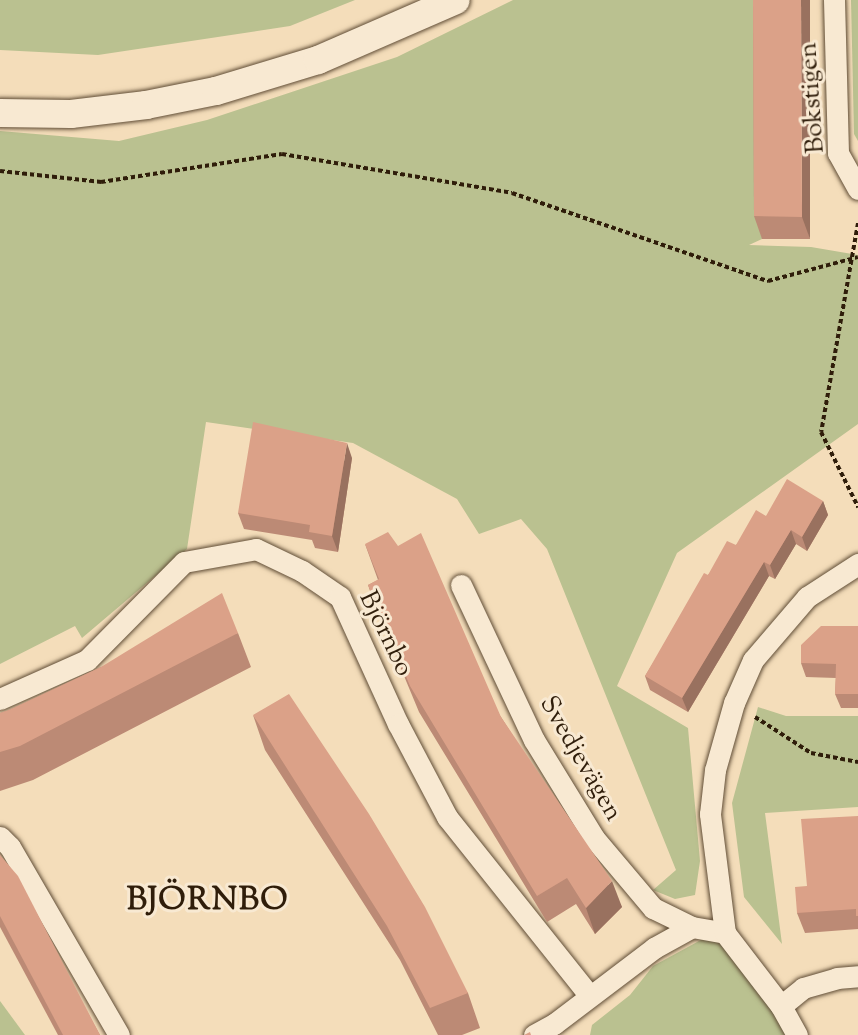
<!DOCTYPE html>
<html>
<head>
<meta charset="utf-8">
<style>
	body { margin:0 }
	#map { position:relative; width:858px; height:1035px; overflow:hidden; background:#f4ddba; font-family:"Sorts Mill Goudy",serif }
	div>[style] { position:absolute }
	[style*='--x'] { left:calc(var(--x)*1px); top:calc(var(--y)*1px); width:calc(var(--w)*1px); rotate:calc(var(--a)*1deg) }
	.green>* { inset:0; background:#bac190 }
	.path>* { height:4px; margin-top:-2px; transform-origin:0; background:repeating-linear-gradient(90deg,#2f1d0a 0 4.5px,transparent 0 7.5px) }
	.roads { filter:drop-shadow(0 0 2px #604d36) drop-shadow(0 0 2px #604d36) }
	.minor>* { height:21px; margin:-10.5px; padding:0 10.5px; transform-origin:10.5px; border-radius:10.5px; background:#f8e9d2 }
	.secondary>* { height:28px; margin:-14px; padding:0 14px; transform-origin:14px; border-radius:14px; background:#f8e9d2 }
	.wall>* { inset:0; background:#bc8a75 }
	.shaded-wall>* { inset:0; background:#99715f }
	.building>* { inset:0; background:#dba188 }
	span { translate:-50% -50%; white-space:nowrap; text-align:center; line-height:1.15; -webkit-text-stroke:6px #f8e9d2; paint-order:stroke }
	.street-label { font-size:26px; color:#2f1d0a }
	.district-label { font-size:32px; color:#2f1d0a; font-weight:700; letter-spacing:1.5px }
</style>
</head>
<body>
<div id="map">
	<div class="green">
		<i style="clip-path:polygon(0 0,355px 0,290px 26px,98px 55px,0 50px)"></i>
		<i style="clip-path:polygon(513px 0,761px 0,762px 239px,749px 245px,811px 247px,858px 255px,858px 424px,677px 553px,617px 686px,688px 728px,700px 861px,695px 895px,675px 899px,653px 890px,676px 870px,547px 549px,521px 519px,479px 534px,457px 499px,353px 443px,206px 422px,187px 549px,82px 638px,75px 626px,0 664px,0 131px,119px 141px,207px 120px,397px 57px)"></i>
		<i style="clip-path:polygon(851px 0,858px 0,858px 141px,854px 134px)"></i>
		<i style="clip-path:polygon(758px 707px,786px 716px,858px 716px,858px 807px,765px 813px,782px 944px,744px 897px,732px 803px)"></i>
		<i style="clip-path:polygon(710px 935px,776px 995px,795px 1035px,590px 1035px,592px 1025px,630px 995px,653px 966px)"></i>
		<i style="clip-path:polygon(0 1001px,25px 1035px,0 1035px)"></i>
	</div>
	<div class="path">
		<i style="--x:0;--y:171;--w:102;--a:6.2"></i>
		<i style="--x:101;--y:182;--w:183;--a:-8.8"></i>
		<i style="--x:282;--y:154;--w:233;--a:9.6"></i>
		<i style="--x:512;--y:193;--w:271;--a:19"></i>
		<i style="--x:768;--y:281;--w:93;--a:-14.9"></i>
		<i style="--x:858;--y:223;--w:212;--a:100"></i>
		<i style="--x:821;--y:432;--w:84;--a:63.7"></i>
		<i style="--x:755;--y:717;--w:67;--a:32.7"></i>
		<i style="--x:811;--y:753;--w:48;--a:10.8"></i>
	</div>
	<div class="roads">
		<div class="minor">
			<i style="--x:834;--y:0;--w:153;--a:88.5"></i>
			<i style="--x:838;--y:153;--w:41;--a:60.9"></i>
			<i style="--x:461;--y:585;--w:171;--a:64.8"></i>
			<i style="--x:534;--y:740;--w:115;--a:58.5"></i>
			<i style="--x:594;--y:838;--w:92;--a:49.9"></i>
			<i style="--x:653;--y:908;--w:43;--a:26"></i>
			<i style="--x:0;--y:699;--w:95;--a:-24.1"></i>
			<i style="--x:87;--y:660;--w:138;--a:-45.3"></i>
			<i style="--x:184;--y:562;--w:73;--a:-10.2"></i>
			<i style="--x:256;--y:549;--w:51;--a:25.6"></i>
			<i style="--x:302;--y:571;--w:46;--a:34.4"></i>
			<i style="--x:340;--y:597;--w:140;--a:65.5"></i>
			<i style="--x:398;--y:724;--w:105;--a:62.2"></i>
			<i style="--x:447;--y:817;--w:228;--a:51.4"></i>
			<i style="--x:0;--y:837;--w:14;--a:45"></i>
			<i style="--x:10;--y:847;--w:217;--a:59.9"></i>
			<i style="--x:781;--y:1006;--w:28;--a:-39"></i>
			<i style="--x:803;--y:988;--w:35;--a:-16"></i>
			<i style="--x:837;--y:978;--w:21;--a:-5"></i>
			<i style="--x:534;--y:1035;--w:23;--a:-29"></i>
			<i style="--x:554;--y:1024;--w:126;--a:-37.2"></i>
			<i style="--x:654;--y:948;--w:43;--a:-28.9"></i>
			<i style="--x:692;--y:927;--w:34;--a:10"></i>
			<i style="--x:797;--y:1035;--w:33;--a:-119"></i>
			<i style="--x:781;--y:1006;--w:92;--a:-127.5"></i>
			<i style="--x:725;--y:933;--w:120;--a:-97.2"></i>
			<i style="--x:710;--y:814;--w:44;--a:-83.5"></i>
			<i style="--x:715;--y:770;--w:70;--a:-74.2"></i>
			<i style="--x:734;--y:703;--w:47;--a:-66.2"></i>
			<i style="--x:753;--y:660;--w:83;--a:-49.4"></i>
			<i style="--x:807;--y:597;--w:61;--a:-32.9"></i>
		</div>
		<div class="secondary">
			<i style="--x:0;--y:113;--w:71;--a:0.8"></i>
			<i style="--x:71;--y:114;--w:76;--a:-6.8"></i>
			<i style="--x:146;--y:105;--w:71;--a:-11.3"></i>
			<i style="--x:216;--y:91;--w:107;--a:-16.9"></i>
			<i style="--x:318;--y:60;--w:150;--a:-23.5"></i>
		</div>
	</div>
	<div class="wall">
		<i style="clip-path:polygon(753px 0,810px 239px,762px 239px,754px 216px)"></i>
		<i style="clip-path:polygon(352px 458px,338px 552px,315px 548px,312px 540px,244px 529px,238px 513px)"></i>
		<i style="clip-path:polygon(823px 501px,828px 515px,807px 551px,796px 544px,775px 579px,769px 576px,688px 712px,650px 690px,645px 676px,708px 575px,736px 545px,766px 516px)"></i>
		<i style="clip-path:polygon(365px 544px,501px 717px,622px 907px,595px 934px,576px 904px,547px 922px,419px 712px,377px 611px,368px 585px,378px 580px)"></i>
		<i style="clip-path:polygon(858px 626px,858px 708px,841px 708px,835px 694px,836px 678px,806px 677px,801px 663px)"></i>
		<i style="clip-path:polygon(238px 633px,251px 667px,33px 780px,0 791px,0 713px,9px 710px,101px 667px)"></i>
		<i style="clip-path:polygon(253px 715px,468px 993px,480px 1028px,462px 1035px,438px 1035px,400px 960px,265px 750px)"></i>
		<i style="clip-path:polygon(858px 816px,858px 929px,805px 933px,797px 913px,807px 886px)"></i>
		<i style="clip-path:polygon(0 855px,100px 1035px,58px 1035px,0 927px)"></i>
	</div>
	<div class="shaded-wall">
		<i style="clip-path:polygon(801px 0,810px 0,810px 239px,802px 217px)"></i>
		<i style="clip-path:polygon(347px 443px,352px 458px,338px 552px,332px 536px)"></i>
		<i style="clip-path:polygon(823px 501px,828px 515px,807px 551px,802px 537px)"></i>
		<i style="clip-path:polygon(791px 530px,796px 544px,775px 579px,770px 565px)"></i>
		<i style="clip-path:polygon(764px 562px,769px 576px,688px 712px,682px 698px)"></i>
		<i style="clip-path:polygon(612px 881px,622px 907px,595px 934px,586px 908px)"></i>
	</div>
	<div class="building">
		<i style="clip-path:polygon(753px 0,801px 0,802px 217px,754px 216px)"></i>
		<i style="clip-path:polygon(253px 422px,347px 443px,332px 536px,309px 532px,310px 525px,238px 513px)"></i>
		<i style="clip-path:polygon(787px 479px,823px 501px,802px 537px,791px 530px,770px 565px,764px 562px,682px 698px,645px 676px,704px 573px,708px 575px,727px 541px,736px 545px,756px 510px,766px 516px)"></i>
		<i style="clip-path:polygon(388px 532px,398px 546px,421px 533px,501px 717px,612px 881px,586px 908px,567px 878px,537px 896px,410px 686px,368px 585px,379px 579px,365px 544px)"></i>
		<i style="clip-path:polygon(222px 593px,238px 633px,20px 746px,0 752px,0 713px,9px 710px,101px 667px)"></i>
		<i style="clip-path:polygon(821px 626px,858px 626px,858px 694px,835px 694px,836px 664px,801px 663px,801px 645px)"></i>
		<i style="clip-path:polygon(289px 694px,369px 814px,425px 907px,468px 993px,430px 1008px,387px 926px,253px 715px)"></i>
		<i style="clip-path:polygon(858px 816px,858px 916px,856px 916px,856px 909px,797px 913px,795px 887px,807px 886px,801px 819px)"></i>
		<i style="clip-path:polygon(0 855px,18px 876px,100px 1035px,63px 1035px,0 916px)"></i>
		<i style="clip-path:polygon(530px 1032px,531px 1035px,524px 1035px)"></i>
	</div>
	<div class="street-label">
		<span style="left:813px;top:98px;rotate:-94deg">Bokstigen</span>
		<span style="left:385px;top:634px;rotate:64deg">Björnbo</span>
		<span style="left:580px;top:759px;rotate:60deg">Svedjevägen</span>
	</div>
	<div class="district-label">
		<span style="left:208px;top:901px">BJÖRNBO</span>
	</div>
</div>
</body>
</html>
